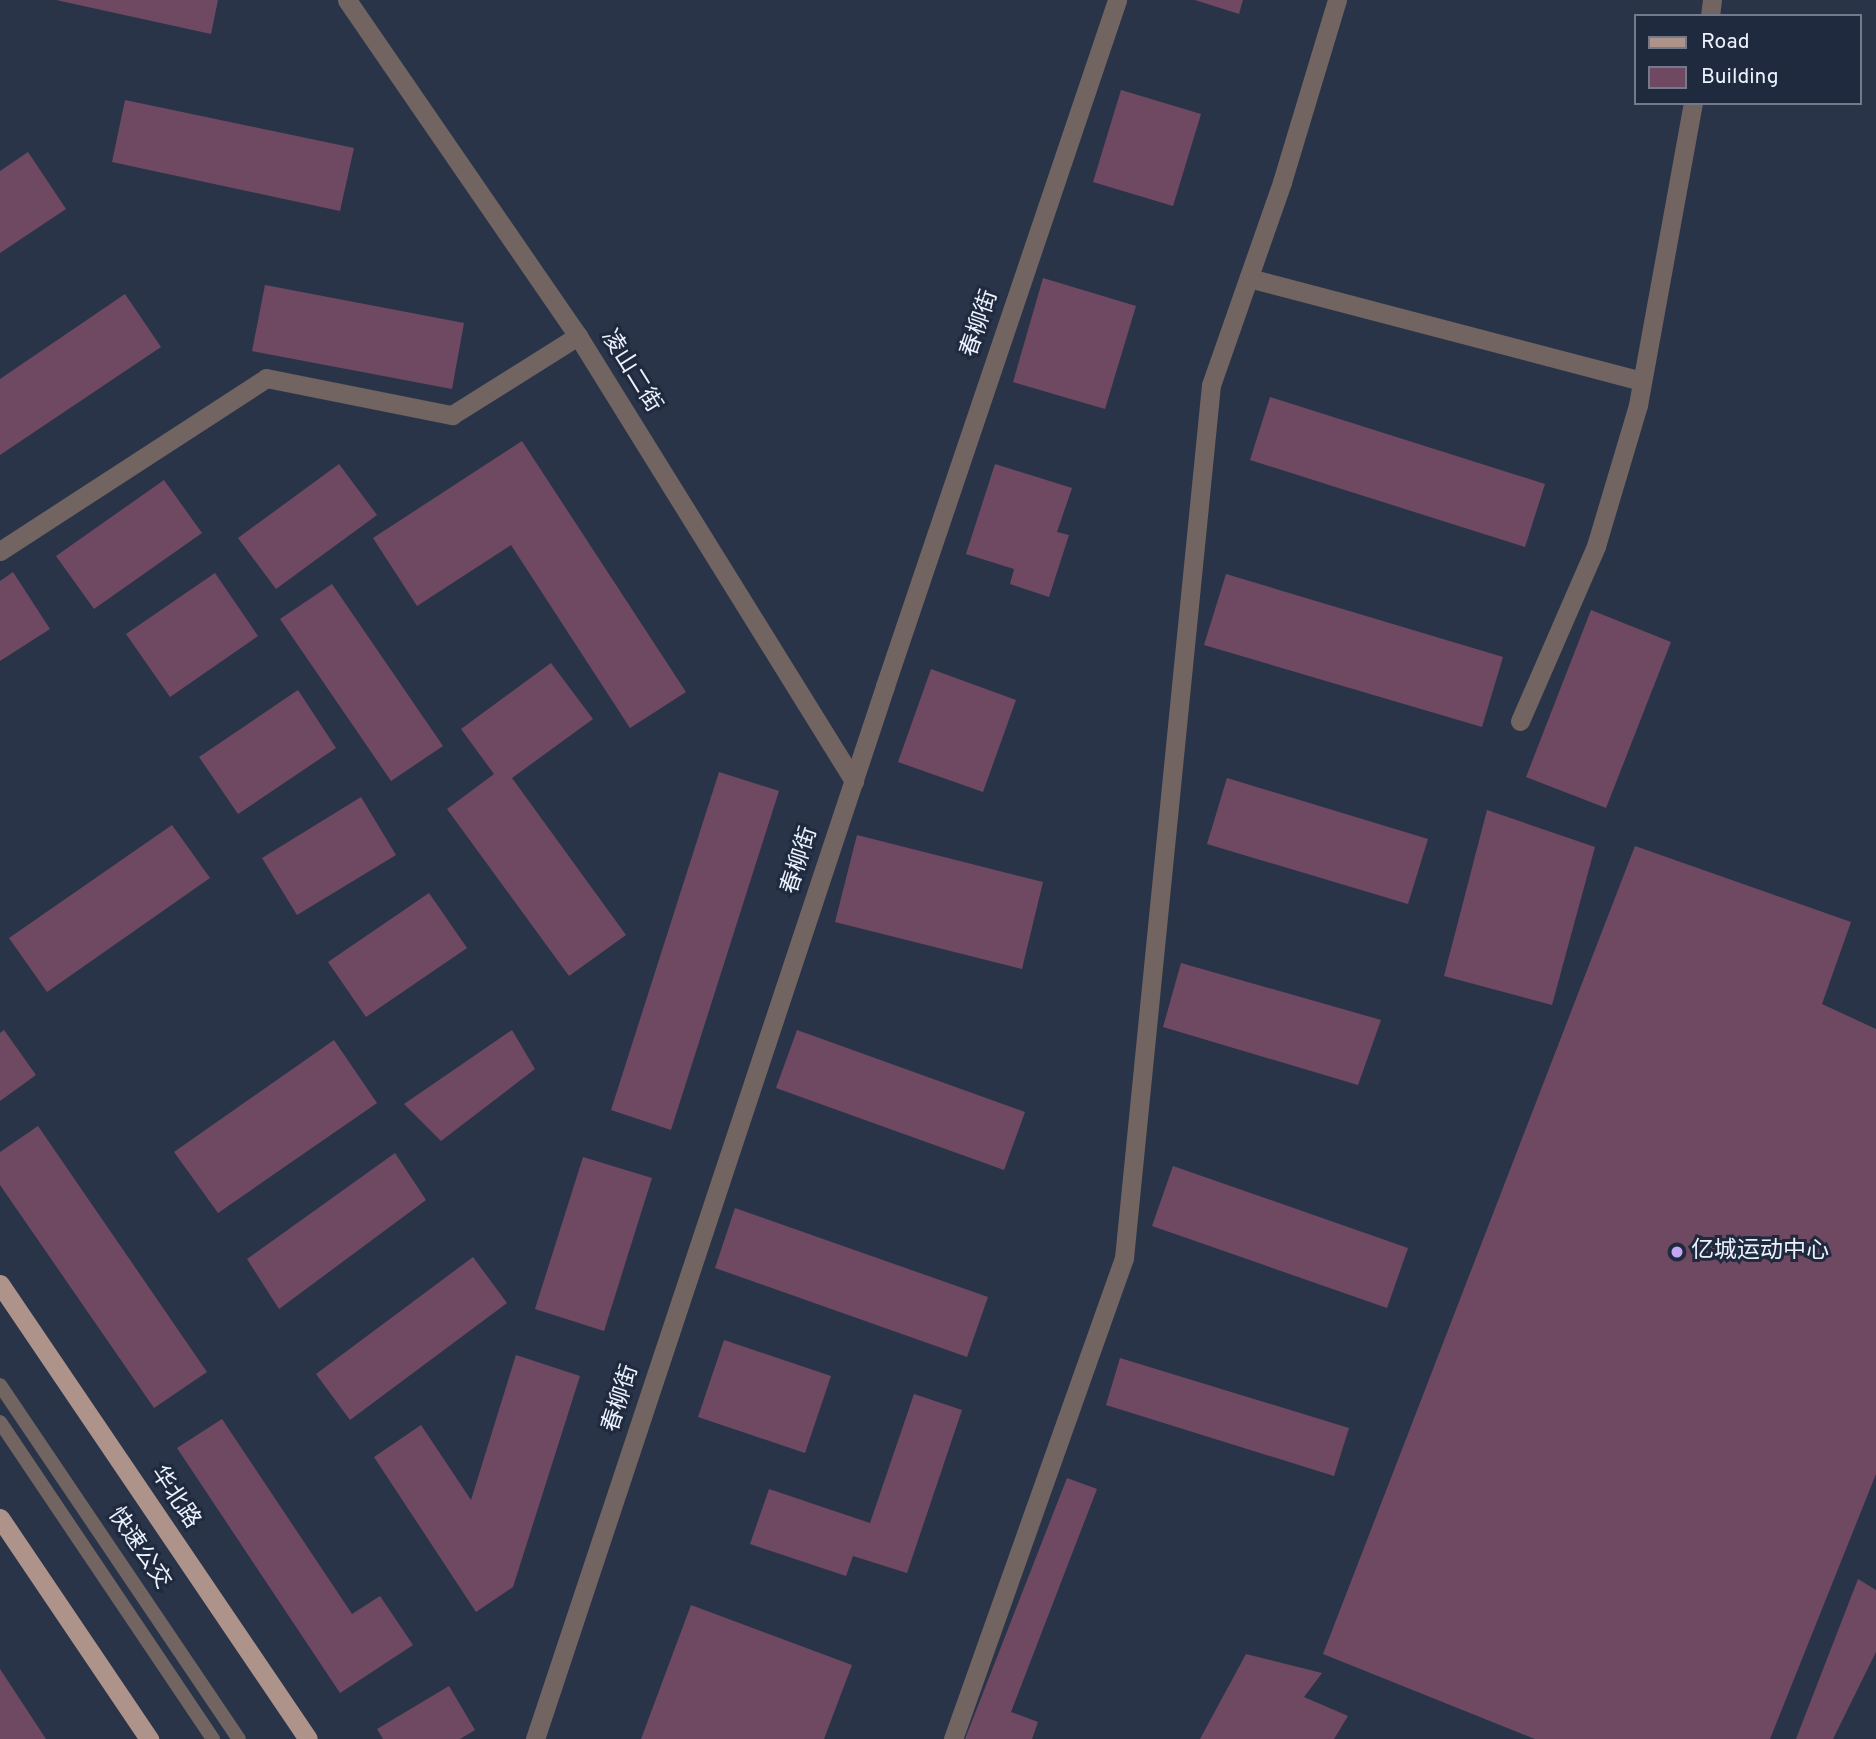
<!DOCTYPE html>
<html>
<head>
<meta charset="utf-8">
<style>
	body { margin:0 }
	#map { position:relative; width:1876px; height:1739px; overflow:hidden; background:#2a3449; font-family:Overpass,"Noto Sans SC",sans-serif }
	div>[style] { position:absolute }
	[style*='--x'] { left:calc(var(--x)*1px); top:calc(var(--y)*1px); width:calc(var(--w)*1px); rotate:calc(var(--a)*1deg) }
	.building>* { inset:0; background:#6f4961 }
	.service>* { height:14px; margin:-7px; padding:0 7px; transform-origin:7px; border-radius:7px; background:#726461 }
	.minor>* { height:19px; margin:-9.5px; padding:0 9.5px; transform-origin:9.5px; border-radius:9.5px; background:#726461 }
	.primary>* { height:19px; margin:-9.5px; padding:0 9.5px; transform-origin:9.5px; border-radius:9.5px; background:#ae938b }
	.dots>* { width:19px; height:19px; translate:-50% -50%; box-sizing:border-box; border:4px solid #202a3f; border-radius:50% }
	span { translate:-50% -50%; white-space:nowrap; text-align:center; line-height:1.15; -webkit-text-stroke:6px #202a3f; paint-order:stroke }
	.street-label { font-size:23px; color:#ecf2fd }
	.poi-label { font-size:23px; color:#ecf2fd }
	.left { translate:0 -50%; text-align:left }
	.legend { position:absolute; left:1634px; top:14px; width:228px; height:91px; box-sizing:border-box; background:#202a3f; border:2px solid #727a8b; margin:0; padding:9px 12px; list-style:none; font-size:21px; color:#ecf2fd }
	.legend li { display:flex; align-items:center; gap:14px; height:35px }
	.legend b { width:35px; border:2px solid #727a8b }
</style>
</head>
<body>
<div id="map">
	<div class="building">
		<i style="clip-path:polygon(56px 0,218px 0,211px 34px)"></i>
		<i style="clip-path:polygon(1195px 0,1243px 0,1239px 14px)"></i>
		<i style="clip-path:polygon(1121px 90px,1201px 114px,1173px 206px,1093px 182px)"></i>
		<i style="clip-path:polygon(125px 100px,354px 148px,340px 211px,112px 162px)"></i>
		<i style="clip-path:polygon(28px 152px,66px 209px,0 253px,0 171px)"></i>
		<i style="clip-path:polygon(1043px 278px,1136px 306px,1105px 409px,1013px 382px)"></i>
		<i style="clip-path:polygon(265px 285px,464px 323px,452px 389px,252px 351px)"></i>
		<i style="clip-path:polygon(125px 294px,161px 347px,0 455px,0 379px)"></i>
		<i style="clip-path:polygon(1270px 397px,1545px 484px,1525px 547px,1250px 460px)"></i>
		<i style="clip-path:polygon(522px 441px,686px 692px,630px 728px,511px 545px,417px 606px,373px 538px)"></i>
		<i style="clip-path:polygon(339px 464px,377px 515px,276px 589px,238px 538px)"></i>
		<i style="clip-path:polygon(995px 464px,1072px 488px,1057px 532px,1069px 535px,1049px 597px,1010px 584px,1014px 569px,966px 554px)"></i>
		<i style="clip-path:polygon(164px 480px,202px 533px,94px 609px,56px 556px)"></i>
		<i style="clip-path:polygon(13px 572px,50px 629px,0 661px,0 581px)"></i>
		<i style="clip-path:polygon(215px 573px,258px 636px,170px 697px,126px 634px)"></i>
		<i style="clip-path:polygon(1226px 574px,1503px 657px,1482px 727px,1204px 645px)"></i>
		<i style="clip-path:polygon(332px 584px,443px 746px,391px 781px,280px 619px)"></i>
		<i style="clip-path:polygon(1591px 610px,1671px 642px,1606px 808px,1526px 777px)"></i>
		<i style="clip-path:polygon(551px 663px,593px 719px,512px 778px,626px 935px,569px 976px,447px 809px,494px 774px,461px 729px)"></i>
		<i style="clip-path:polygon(931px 669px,1016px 700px,983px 792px,898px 762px)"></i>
		<i style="clip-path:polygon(298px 690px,336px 748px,238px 814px,199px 757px)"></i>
		<i style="clip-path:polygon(719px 772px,779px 791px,671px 1130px,611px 1110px)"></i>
		<i style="clip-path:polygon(1227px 778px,1428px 839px,1408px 904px,1207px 844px)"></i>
		<i style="clip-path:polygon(361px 797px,396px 855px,297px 915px,262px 858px)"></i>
		<i style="clip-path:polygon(1487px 810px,1595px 847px,1552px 1005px,1444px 976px)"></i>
		<i style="clip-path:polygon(172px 825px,210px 878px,47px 992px,9px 938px)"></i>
		<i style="clip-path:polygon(857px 835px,1043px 882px,1022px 969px,835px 922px)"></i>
		<i style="clip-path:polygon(1635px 846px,1851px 922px,1822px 1004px,1876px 1029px,1876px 1474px,1770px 1739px,1535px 1739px,1323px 1654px)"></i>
		<i style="clip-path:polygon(429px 893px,467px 948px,366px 1017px,328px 962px)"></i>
		<i style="clip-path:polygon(1181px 963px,1381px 1020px,1358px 1085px,1163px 1027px)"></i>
		<i style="clip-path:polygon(4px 1030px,36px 1075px,0 1101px,0 1033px)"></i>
		<i style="clip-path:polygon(512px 1030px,535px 1069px,441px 1141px,404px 1104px)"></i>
		<i style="clip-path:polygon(797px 1030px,1025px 1112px,1004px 1170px,776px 1088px)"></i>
		<i style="clip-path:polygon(334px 1040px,377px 1103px,218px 1213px,174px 1152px)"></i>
		<i style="clip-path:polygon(38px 1126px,207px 1372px,154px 1408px,0 1185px,0 1152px)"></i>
		<i style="clip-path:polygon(395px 1153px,426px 1200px,279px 1309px,247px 1259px)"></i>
		<i style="clip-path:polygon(583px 1157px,652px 1178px,604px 1331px,535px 1309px)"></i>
		<i style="clip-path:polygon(1173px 1166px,1408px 1248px,1387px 1308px,1152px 1226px)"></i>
		<i style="clip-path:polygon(735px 1208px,988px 1297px,967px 1357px,715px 1268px)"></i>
		<i style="clip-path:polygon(473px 1257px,507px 1303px,350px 1420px,316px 1374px)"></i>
		<i style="clip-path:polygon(724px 1340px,831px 1376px,805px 1453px,698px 1417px)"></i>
		<i style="clip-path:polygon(516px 1355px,580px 1376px,513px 1587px,476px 1612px,374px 1457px,421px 1425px,471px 1500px)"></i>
		<i style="clip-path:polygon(1120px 1358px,1349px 1428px,1334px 1476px,1106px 1405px)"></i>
		<i style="clip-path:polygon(914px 1394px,962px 1410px,907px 1573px,853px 1556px,846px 1576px,750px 1544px,769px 1489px,870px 1523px)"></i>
		<i style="clip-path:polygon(222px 1419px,352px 1614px,380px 1596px,413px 1645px,340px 1693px,177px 1448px)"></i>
		<i style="clip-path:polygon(1067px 1478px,1097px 1489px,1011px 1712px,1038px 1722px,1032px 1739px,965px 1739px)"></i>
		<i style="clip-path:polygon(1858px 1579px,1876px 1590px,1876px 1652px,1833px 1739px,1796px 1739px)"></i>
		<i style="clip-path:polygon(691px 1605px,852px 1665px,824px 1739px,641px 1739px)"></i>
		<i style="clip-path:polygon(1246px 1654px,1322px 1673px,1304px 1697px,1348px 1716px,1334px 1739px,1200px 1739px)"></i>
		<i style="clip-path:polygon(0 1669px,46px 1739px,0 1739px)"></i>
		<i style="clip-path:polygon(449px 1686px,475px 1730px,460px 1739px,383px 1739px,377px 1729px)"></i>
	</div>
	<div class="service">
		<i style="--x:0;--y:1385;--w:427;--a:56"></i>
		<i style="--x:0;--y:1422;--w:382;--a:56.1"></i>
	</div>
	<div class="minor">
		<i style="--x:347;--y:0;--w:408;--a:55.5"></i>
		<i style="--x:578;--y:336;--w:524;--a:58.19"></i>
		<i style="--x:1710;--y:16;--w:16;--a:-83"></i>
		<i style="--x:1249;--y:278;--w:406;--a:14.7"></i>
		<i style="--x:0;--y:551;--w:317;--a:-33"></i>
		<i style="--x:266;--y:378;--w:190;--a:11.3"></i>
		<i style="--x:452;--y:415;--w:149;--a:-32.1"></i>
		<i style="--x:1520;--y:721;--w:191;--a:-66.5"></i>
		<i style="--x:1596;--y:546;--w:147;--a:-73.4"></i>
		<i style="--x:1638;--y:405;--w:307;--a:-79.7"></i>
		<i style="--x:535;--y:1739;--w:1110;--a:-71.61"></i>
		<i style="--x:885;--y:686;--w:724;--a:-71.31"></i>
		<i style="--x:953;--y:1739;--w:510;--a:-70.43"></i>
		<i style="--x:1124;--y:1258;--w:877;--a:-84.31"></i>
		<i style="--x:1211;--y:385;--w:215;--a:-70.7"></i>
		<i style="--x:1282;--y:182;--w:190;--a:-73.2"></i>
	</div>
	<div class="primary">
		<i style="--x:0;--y:1284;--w:549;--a:55.91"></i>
		<i style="--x:0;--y:1518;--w:267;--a:56"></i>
	</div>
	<div class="dots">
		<i style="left:1677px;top:1252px;background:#c3a7f2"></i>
	</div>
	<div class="street-label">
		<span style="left:981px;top:324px;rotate:-71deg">春柳街</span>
		<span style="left:630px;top:372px;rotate:58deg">凌山二街</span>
		<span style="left:801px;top:861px;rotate:-72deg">春柳街</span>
		<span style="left:622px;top:1399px;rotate:-72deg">春柳街</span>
		<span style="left:174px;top:1498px;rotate:56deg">华北路</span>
		<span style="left:138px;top:1549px;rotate:56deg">快速公交</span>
	</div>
	<div class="poi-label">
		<span class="left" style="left:1691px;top:1252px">亿城运动中心</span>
	</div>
	<ul class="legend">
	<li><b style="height:9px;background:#ae938b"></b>Road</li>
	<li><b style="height:19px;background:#6f4961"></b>Building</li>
	</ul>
</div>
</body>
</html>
